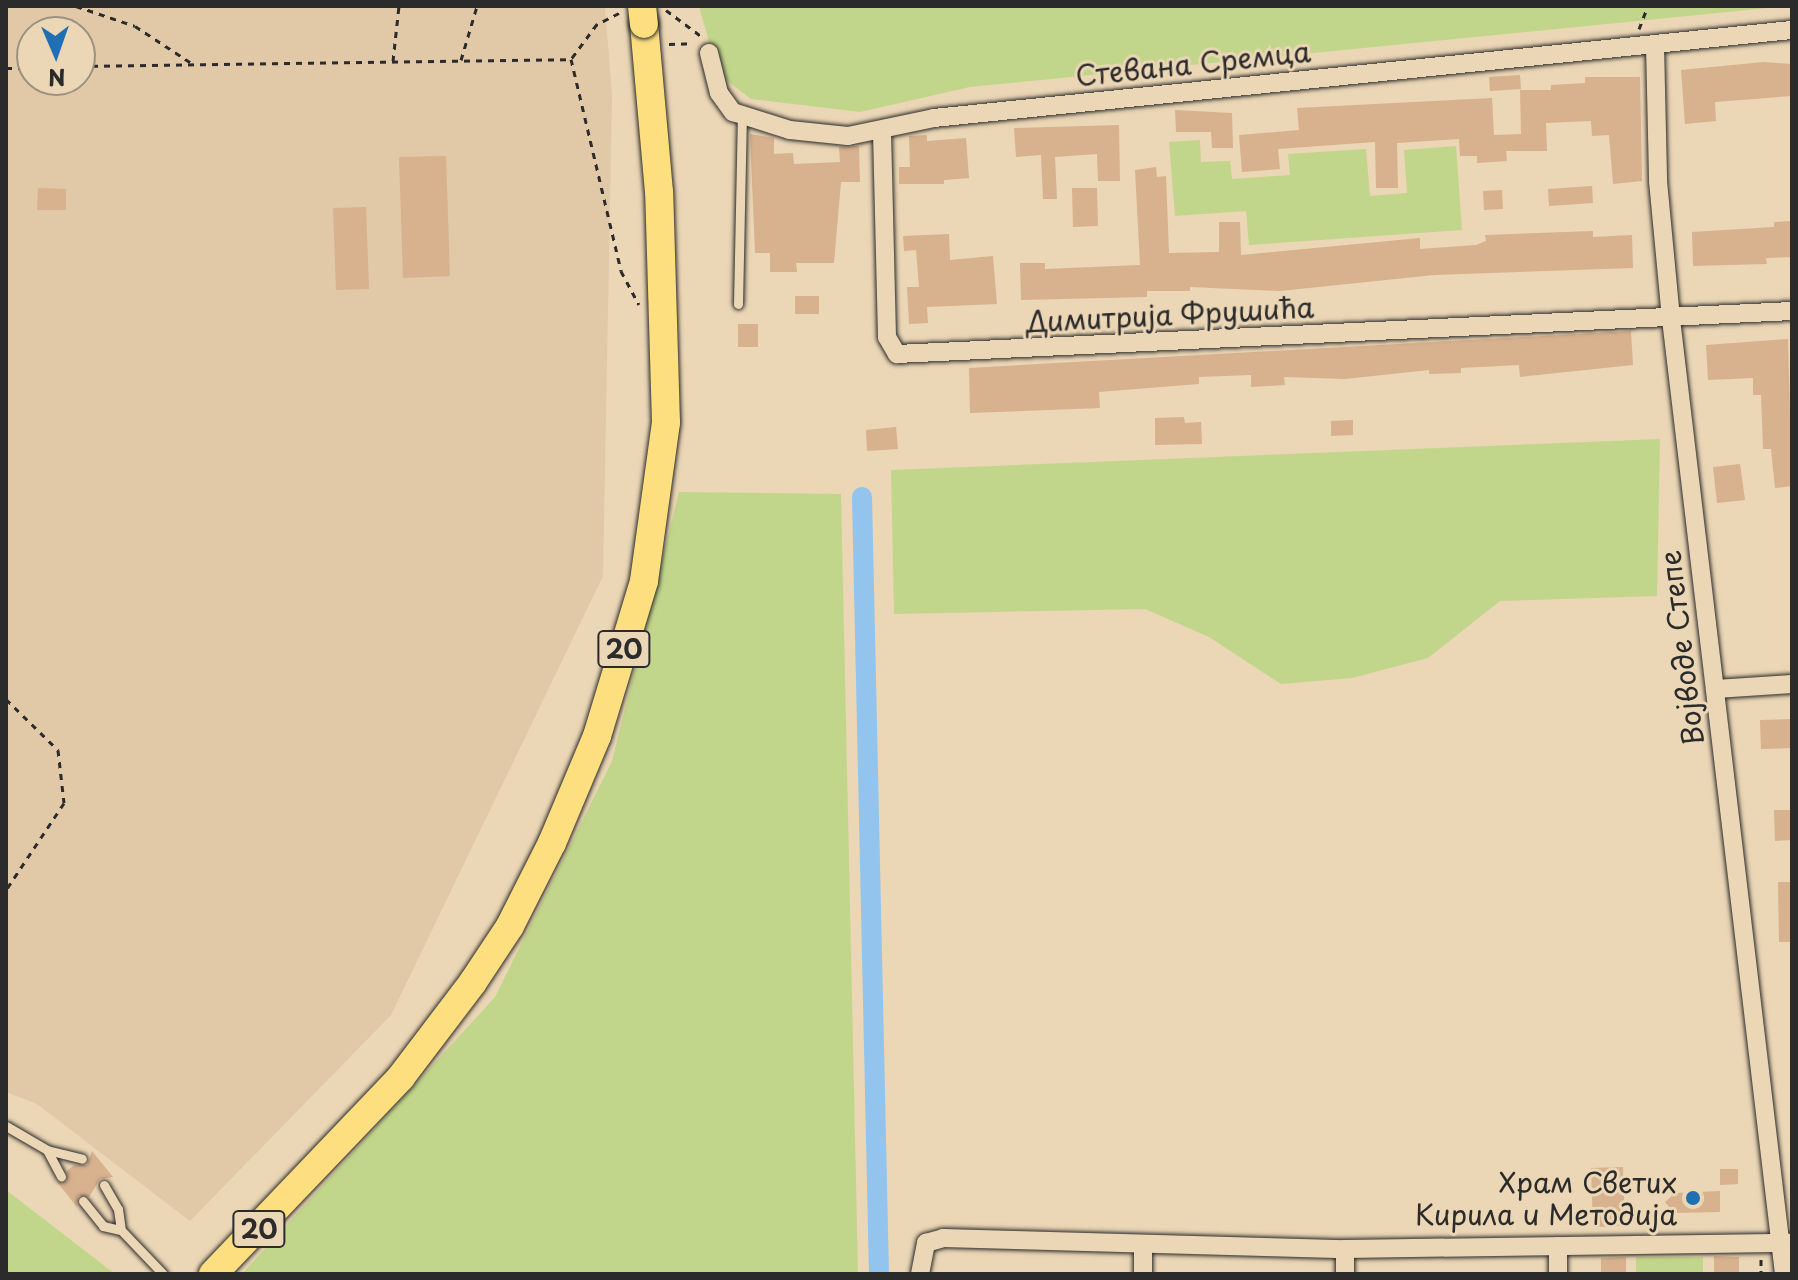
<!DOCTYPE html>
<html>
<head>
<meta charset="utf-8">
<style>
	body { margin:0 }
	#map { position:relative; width:1798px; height:1280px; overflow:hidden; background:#ebd6b5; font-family:"Playpen Sans",sans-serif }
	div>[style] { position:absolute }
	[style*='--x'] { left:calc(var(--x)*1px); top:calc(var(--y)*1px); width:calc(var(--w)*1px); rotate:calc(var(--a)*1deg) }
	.built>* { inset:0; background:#e1c8a6 }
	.green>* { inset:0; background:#c2d68b }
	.canal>* { height:20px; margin:-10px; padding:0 10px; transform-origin:10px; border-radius:10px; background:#92c4ee }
	.building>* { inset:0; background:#d8b18e }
	.path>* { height:3px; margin-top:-1.5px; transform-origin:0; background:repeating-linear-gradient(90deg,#2b2b2b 0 6px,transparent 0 12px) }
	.roads { filter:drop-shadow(0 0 2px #2b2b2b) drop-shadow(0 0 2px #2b2b2b) }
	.service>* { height:9px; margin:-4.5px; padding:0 4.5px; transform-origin:4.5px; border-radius:4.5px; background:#ebd6b5 }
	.minor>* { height:18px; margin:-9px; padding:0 9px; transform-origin:9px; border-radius:9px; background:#ebd6b5 }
	.primary>* { height:28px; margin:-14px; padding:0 14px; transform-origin:14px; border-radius:14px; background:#fddf80 }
	.bridges { filter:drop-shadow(0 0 2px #2b2b2b) drop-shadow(0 0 2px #2b2b2b) }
	.primary-bridge>* { height:28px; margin:-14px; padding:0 14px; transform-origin:14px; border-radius:14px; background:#fddf80 }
	.dots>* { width:22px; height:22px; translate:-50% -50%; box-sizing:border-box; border:4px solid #ebd6b5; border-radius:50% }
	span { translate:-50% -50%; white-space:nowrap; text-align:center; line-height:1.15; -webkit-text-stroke:6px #ebd6b5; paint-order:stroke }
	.shield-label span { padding:2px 6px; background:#ebd6b5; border:2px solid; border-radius:6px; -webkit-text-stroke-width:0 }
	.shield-label { font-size:26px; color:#2b2b2b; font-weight:700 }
	.street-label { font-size:28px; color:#2b2b2b }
	.poi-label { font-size:28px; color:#2b2b2b }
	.right { translate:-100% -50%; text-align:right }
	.frame { position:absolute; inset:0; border:8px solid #2b2b2b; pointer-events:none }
	.north { position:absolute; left:16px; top:16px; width:80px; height:80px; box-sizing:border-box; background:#ebd6b5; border:2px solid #9e927e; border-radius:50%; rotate:178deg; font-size:22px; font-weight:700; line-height:32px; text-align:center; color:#2b2b2b }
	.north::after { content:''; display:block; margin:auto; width:28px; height:36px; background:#1f6fb2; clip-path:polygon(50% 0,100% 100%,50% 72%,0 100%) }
</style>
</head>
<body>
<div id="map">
	<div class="built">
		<i style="clip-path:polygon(evenodd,6px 6px,605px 6px,612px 96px,603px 576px,391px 1015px,190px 1221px,37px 1104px,6px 1092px,6px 6px,32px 32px,80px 32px,80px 80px,32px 80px,32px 32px)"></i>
	</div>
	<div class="green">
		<i style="clip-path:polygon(699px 6px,1788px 6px,970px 87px,860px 112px,751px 99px,718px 74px)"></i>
		<i style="clip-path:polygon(1200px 140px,1201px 162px,1230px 161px,1232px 179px,1290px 175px,1288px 154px,1366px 149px,1370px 196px,1407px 193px,1404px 150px,1456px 146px,1462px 230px,1249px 245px,1246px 211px,1175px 216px,1169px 142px)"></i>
		<i style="clip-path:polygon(1660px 439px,1657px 596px,1500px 601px,1428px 658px,1352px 678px,1281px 684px,1209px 637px,1145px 609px,894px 614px,891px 470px)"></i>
		<i style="clip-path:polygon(679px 492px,841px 494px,858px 1274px,242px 1274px,495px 997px,612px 761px)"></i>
		<i style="clip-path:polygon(6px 1190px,115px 1274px,6px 1274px)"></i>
		<i style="clip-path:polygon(1636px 1257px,1703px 1257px,1703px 1274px,1636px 1274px)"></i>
	</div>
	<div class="canal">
		<i style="--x:862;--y:497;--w:777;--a:88.75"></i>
	</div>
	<div class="building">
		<i style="clip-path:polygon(1764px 62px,1792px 64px,1792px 96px,1715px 102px,1716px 121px,1685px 124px,1681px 70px)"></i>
		<i style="clip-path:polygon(1520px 75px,1521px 89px,1490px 91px,1489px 77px)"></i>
		<i style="clip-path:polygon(1585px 77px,1640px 77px,1642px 181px,1613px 184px,1609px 135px,1592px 136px,1591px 121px,1546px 123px,1547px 151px,1506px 151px,1507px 161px,1477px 163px,1477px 156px,1460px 156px,1459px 139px,1397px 143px,1398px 188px,1376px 188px,1375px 142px,1278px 149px,1280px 169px,1242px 172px,1239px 135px,1299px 130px,1297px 108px,1492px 98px,1494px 135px,1521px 134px,1520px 90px,1551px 90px,1551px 85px,1585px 83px)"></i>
		<i style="clip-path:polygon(1175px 110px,1232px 113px,1233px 148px,1212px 148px,1211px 132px,1176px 132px)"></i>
		<i style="clip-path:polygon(1119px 125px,1120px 181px,1098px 181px,1097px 154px,1055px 157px,1057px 199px,1043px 199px,1041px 155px,1016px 157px,1014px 128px)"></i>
		<i style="clip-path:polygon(750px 134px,774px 138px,774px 154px,793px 153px,794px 164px,840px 162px,839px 147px,859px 146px,860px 182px,841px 182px,834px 263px,796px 263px,797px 272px,770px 272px,770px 253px,755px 253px)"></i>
		<i style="clip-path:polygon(927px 135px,927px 141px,966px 138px,969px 178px,944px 180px,944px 184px,899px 184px,899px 167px,910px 167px,909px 136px)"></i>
		<i style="clip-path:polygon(446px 156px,450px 276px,403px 278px,399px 157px)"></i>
		<i style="clip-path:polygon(1156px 167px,1157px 177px,1166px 176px,1169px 253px,1219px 252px,1219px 222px,1240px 222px,1241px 255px,1420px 238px,1420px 249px,1476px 245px,1486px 241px,1485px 235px,1593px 231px,1593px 237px,1632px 235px,1633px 268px,1434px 275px,1280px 291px,1190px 287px,1190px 291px,1147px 291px,1147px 297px,1021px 300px,1020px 263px,1045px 263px,1045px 269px,1140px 265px,1135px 170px)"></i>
		<i style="clip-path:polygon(1592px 186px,1593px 203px,1549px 206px,1548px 189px)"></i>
		<i style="clip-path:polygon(38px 188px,66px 189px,66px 210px,37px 210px)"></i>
		<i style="clip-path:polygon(1072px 188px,1097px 188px,1098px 226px,1073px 227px)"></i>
		<i style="clip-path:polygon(1502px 190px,1503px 209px,1484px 210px,1483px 191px)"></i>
		<i style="clip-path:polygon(366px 207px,369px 289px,336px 290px,333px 208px)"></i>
		<i style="clip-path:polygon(1792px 221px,1792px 257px,1766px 258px,1767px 264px,1693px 266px,1692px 232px,1774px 227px,1774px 222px)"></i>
		<i style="clip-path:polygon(949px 234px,950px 260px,993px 256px,997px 304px,927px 307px,928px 323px,909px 324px,907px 287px,919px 287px,916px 250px,904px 251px,903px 236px)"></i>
		<i style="clip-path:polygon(795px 296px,819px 296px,819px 314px,795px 314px)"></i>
		<i style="clip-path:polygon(738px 324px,758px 324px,758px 347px,738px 347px)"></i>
		<i style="clip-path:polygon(1631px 331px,1633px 365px,1520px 377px,1519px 365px,1461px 368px,1461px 373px,1429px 374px,1429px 370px,1345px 379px,1284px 377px,1285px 385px,1251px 387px,1251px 375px,1199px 377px,1199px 384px,1099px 392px,1100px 408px,970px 413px,969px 368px)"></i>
		<i style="clip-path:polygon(1788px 339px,1792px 486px,1775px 488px,1771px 449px,1763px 449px,1761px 395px,1753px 395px,1753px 378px,1708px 380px,1706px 345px)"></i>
		<i style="clip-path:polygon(1184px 417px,1185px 423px,1201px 422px,1202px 444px,1155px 445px,1155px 418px)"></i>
		<i style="clip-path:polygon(1353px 420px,1353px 435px,1331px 436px,1331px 421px)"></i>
		<i style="clip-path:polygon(896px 427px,898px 449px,867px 451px,866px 430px)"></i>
		<i style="clip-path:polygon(1740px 464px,1745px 500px,1717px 503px,1713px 467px)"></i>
		<i style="clip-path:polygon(1792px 719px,1792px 748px,1761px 749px,1760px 720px)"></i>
		<i style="clip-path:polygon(1774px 810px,1792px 810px,1792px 840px,1775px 841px)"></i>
		<i style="clip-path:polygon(1778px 882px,1792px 882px,1792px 942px,1779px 942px)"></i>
		<i style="clip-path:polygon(92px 1151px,113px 1177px,100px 1179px,89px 1197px,78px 1196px,77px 1207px,57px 1182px,67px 1181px,67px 1171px,74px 1165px,87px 1165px)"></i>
		<i style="clip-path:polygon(1623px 1167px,1625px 1226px,1593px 1227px,1591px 1168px)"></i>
		<i style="clip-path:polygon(1720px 1169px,1738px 1169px,1738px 1184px,1720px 1185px)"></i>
		<i style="clip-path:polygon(1720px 1191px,1720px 1212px,1674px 1213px,1665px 1202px,1675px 1193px)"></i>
		<i style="clip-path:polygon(1714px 1256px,1739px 1257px,1739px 1274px,1714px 1274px)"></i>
		<i style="clip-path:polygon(1626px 1257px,1626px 1274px,1601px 1274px,1601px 1258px)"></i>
	</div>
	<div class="path">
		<i style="--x:76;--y:6;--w:62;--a:18.7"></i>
		<i style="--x:135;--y:26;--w:66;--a:33.2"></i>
		<i style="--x:666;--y:10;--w:44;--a:36.6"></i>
		<i style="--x:619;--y:13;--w:25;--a:153"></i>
		<i style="--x:597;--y:24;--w:44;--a:126.6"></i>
		<i style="--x:571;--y:59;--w:218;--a:76.7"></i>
		<i style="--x:621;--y:271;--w:38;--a:62"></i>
		<i style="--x:1639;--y:29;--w:25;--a:-69"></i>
		<i style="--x:669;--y:44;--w:24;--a:-2"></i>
		<i style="--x:461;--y:60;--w:56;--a:-73.5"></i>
		<i style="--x:393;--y:61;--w:55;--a:-83.8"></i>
		<i style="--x:80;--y:66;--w:491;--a:-0.8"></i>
		<i style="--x:6;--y:68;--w:26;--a:0"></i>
		<i style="--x:6;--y:699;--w:73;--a:44.4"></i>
		<i style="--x:58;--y:750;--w:53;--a:83.5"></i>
		<i style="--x:64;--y:803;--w:105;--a:123.7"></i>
		<i style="--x:1761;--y:1259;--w:15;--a:90"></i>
	</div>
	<div class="roads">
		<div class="service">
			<i style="--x:738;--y:304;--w:187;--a:-88.8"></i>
			<i style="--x:6;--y:1126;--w:48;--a:30.3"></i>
			<i style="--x:47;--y:1150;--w:36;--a:14"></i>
			<i style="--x:47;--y:1150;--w:30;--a:62"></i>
			<i style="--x:104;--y:1185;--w:28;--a:60"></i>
			<i style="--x:118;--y:1209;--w:21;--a:82"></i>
			<i style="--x:83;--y:1201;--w:32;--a:51"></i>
			<i style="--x:103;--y:1226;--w:18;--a:13"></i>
			<i style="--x:121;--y:1230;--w:61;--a:46.3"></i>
		</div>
		<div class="minor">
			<i style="--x:1655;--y:45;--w:136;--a:88.7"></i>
			<i style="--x:1658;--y:181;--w:139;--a:84.6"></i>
			<i style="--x:1671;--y:319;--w:962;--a:83.25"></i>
			<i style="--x:709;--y:53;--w:41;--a:76"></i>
			<i style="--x:719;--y:93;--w:24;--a:54"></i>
			<i style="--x:733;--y:112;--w:60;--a:17.5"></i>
			<i style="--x:790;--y:130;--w:58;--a:5.9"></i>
			<i style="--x:848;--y:136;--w:88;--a:-11.8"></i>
			<i style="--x:934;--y:118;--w:863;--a:-5.86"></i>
			<i style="--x:882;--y:132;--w:205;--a:88.6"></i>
			<i style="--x:887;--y:337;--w:20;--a:60"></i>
			<i style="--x:897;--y:354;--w:896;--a:-2.75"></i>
			<i style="--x:1716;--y:689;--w:76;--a:-3.8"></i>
			<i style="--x:1143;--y:1245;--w:29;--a:90"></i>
			<i style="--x:1558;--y:1246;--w:28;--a:90"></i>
			<i style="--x:1345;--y:1249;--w:25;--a:90"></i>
			<i style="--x:920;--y:1274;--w:32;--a:-79"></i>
			<i style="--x:926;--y:1243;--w:18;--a:-16"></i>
			<i style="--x:943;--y:1238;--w:402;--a:1.6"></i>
			<i style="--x:1345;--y:1249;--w:447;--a:-0.8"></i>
		</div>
		<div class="primary">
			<i style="--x:213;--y:1274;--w:272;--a:-46.3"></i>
			<i style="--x:401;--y:1077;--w:119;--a:-52.8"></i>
			<i style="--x:473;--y:982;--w:67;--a:-56.5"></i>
			<i style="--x:510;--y:926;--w:93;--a:-63.2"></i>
			<i style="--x:552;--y:843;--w:116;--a:-67.2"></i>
			<i style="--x:597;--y:736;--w:162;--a:-73.1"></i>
			<i style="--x:644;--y:581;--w:160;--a:-82.1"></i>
			<i style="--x:666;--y:423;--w:231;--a:-91.7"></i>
			<i style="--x:659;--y:192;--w:169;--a:-95.1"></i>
		</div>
	</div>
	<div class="bridges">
		<div class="primary-bridge">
			<i style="--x:642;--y:6;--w:18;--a:84"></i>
		</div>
	</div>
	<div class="dots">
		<i style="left:1693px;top:1198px;background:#1f6fb2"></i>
	</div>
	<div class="shield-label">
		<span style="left:624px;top:649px">20</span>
		<span style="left:259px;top:1229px">20</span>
	</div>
	<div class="street-label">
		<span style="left:1193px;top:63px;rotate:-6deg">Стевана Сремца</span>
		<span style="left:1170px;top:314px;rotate:-3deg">Димитрија Фрушића</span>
		<span style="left:1681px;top:648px;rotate:-97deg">Војводе Степе</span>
	</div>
	<div class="poi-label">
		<span class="right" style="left:1677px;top:1198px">Храм Светих<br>Кирила и Методија</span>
	</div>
	<div class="frame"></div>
	<div class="north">N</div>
</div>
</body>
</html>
